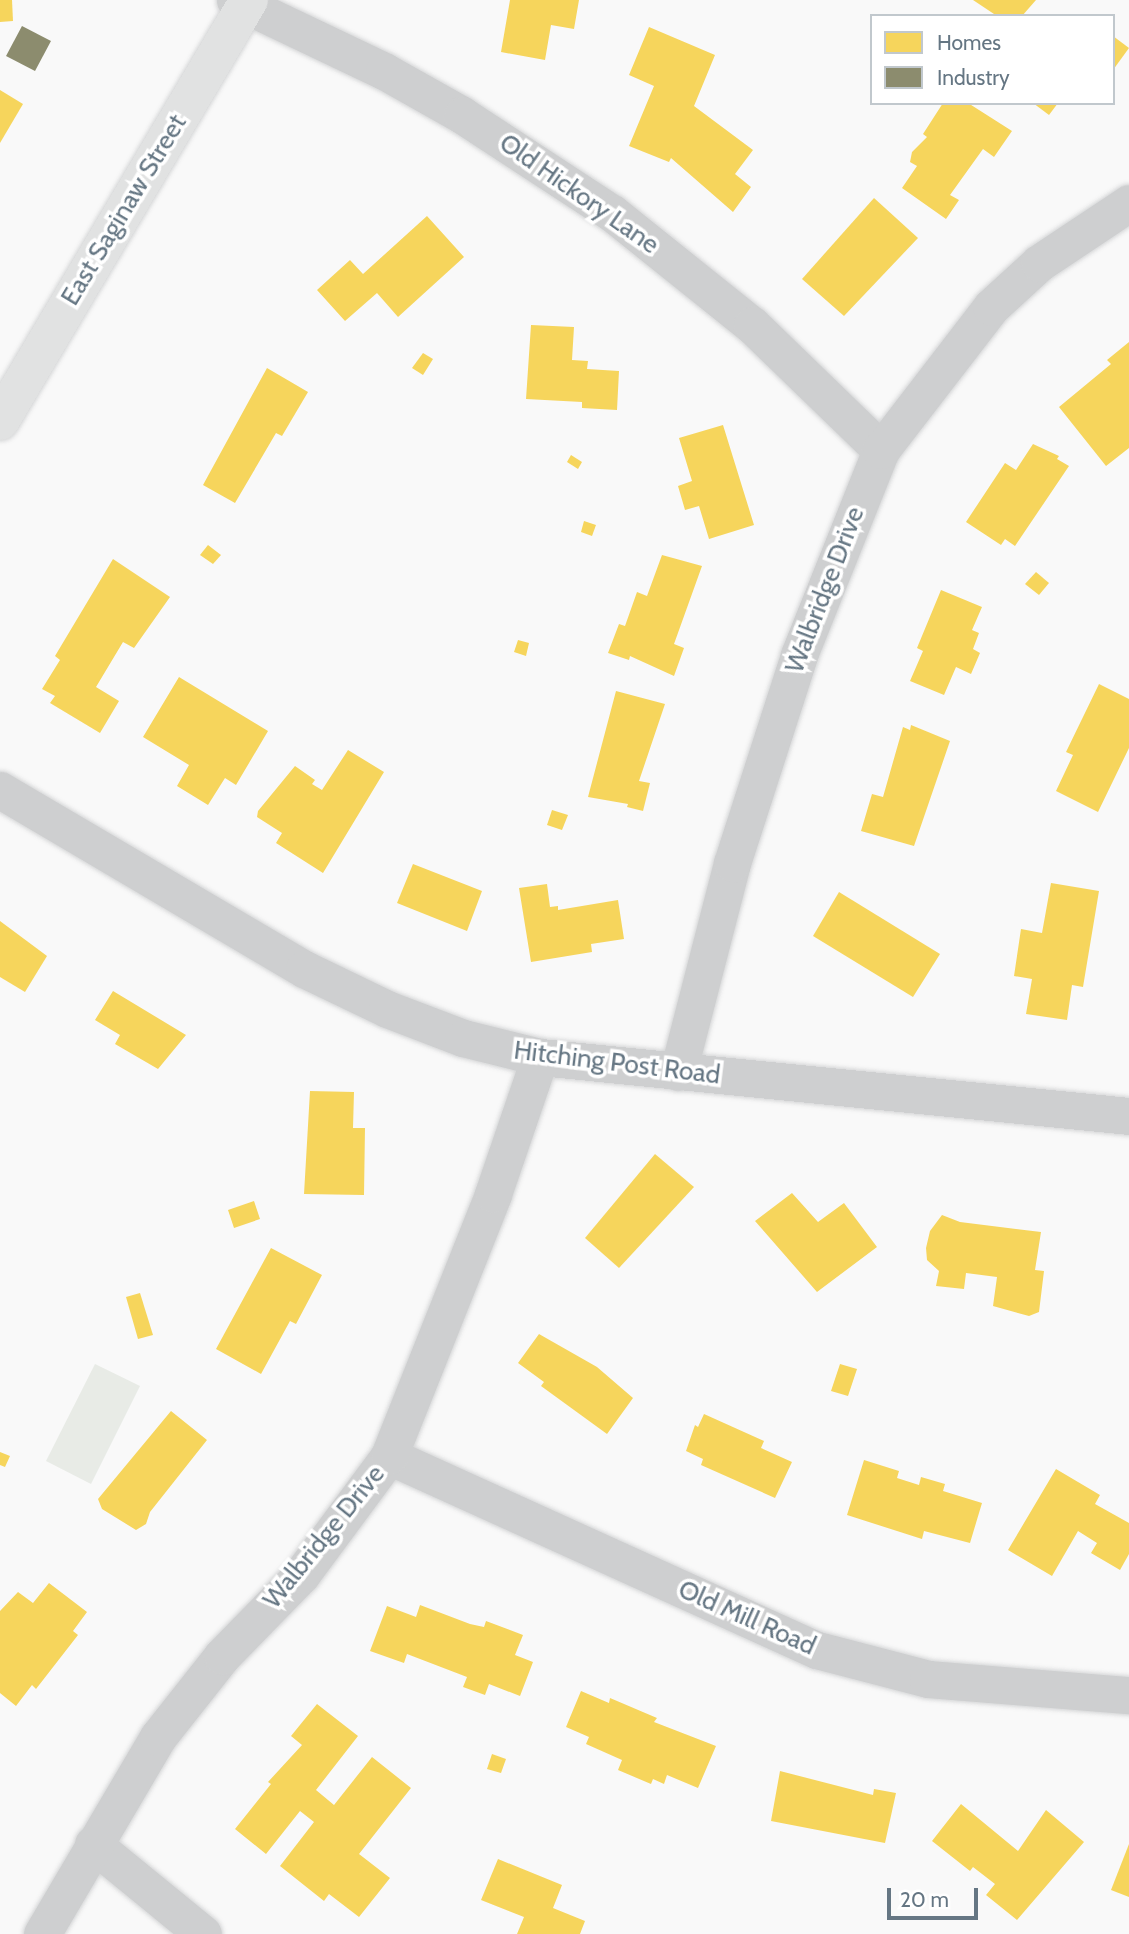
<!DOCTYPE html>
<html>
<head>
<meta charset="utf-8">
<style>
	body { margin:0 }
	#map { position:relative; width:1129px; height:1934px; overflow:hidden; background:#f9f9f9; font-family:Cabin,sans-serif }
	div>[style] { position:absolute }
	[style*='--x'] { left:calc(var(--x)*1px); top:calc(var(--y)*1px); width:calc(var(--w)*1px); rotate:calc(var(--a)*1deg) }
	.green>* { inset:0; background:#e8ebe6 }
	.homes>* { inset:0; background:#f6d55c }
	.industry>* { inset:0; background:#8c8c6e }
	.roads { filter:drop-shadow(0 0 2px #d5d6d7) drop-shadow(0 0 2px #d5d6d7) }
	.minor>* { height:37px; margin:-18.5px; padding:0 18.5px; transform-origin:18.5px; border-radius:18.5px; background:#cecfd0 }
	.primary>* { height:38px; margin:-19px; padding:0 19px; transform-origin:19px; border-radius:19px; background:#e1e2e2 }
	span { translate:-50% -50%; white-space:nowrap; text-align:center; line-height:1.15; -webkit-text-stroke:7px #fff; paint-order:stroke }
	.street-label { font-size:26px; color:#657683 }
	.legend { position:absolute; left:870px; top:14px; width:245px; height:91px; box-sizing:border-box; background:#fff; border:2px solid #c1c8cd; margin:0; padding:9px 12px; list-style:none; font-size:21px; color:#657683 }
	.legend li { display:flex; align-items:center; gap:14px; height:35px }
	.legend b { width:35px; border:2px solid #c1c8cd }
	.scale { position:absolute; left:887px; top:1888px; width:91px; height:32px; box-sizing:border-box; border:4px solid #657683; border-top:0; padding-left:9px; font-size:21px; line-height:24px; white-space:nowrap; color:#657683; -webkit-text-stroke:5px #fff; paint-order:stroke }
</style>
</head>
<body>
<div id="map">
	<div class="green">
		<i style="clip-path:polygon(95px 1364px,140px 1386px,91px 1484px,46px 1461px)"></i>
	</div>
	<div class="homes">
		<i style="clip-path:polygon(0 0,12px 0,13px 21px,0 22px)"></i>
		<i style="clip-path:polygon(510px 0,579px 0,574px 29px,551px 25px,545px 60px,501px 52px)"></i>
		<i style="clip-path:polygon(973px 0,1036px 0,1022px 16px,997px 16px)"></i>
		<i style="clip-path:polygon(649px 27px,715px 55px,694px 106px,753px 150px,735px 174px,751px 187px,733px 212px,671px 158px,669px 162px,629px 146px,654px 86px,629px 75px)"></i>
		<i style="clip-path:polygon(1113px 36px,1129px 48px,1113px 70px)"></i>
		<i style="clip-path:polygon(0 90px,23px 104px,0 143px)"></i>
		<i style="clip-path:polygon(943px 103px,968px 103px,1012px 131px,994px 157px,983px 149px,950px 195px,959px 200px,946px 219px,902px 188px,917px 166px,910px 162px,912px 152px,927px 137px,923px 134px)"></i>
		<i style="clip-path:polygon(1033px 103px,1058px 103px,1049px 115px)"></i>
		<i style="clip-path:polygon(874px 198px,918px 238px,844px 316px,802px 279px)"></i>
		<i style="clip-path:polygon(427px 216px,464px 257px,398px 317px,377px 293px,345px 321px,317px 290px,350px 260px,363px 274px)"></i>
		<i style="clip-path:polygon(531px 325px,574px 327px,572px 360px,588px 361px,587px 369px,619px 371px,617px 410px,582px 408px,582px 402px,526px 399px)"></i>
		<i style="clip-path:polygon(1129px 342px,1129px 448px,1106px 466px,1059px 407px,1111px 364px,1107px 360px)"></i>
		<i style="clip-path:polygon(423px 353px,433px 359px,423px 375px,412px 368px)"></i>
		<i style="clip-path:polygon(267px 368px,308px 392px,282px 436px,276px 433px,235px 503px,203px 485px)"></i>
		<i style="clip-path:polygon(723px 425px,754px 525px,709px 539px,699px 506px,685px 510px,678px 486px,692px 481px,679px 438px)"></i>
		<i style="clip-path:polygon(1033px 444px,1059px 456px,1057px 459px,1069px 466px,1015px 546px,1005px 539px,1001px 545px,966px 522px,1005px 463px,1016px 470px)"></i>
		<i style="clip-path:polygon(571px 455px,582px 462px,578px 469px,567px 462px)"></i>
		<i style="clip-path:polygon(584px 521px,596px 525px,592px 536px,581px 532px)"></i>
		<i style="clip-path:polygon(208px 545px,221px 555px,213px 564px,200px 555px)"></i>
		<i style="clip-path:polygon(662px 555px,702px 566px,674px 644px,684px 648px,674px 676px,630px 656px,629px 660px,608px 653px,619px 624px,625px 626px,637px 592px,647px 596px)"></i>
		<i style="clip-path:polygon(113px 559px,170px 597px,134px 648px,123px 642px,96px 687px,119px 701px,100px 733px,50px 703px,55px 696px,42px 689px,60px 660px,55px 656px)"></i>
		<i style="clip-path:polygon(1036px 572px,1049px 583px,1039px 595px,1025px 584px)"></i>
		<i style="clip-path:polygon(941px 590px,982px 607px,972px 630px,979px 633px,973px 649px,980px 653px,971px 674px,956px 667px,944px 695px,910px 681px,923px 651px,917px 648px)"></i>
		<i style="clip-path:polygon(518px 640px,529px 643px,526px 656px,514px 652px)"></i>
		<i style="clip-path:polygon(179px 677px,268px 731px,236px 785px,225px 778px,208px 805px,177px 786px,189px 765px,143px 737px)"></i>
		<i style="clip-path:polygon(1099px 684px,1129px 699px,1129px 748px,1098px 812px,1056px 791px,1073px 755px,1066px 752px)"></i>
		<i style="clip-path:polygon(616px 691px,665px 704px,639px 781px,650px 783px,643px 811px,627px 807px,628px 804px,588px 797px)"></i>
		<i style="clip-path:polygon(911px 725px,950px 741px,914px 846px,861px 831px,872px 794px,883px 797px,903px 727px,910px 730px)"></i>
		<i style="clip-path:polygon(348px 750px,384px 772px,323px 873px,276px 843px,282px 833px,257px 817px,258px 811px,295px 766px,315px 780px,312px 784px,322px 790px)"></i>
		<i style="clip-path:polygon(552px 810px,568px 815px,562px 830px,547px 825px)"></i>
		<i style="clip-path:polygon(413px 864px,482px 891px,467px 931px,397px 903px)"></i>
		<i style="clip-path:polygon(1051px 883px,1099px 891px,1083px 987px,1072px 985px,1067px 1020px,1026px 1014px,1032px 979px,1014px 976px,1021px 929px,1042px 933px)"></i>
		<i style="clip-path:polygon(547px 884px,550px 907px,558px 906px,558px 910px,618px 900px,624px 939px,591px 944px,592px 952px,531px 962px,519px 888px)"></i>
		<i style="clip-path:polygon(839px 892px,940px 954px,913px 997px,813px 936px)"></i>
		<i style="clip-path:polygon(0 921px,47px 956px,25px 992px,0 977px)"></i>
		<i style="clip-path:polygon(113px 991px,186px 1035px,158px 1069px,115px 1044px,120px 1035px,95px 1020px)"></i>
		<i style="clip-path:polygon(310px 1091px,354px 1092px,353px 1128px,365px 1128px,364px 1195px,304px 1194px)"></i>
		<i style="clip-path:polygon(655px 1154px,694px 1187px,619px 1268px,585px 1238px)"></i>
		<i style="clip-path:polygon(792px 1193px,818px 1222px,844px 1203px,877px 1247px,817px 1292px,755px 1221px)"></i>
		<i style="clip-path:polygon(254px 1201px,260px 1219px,234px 1228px,228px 1210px)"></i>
		<i style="clip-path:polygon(942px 1215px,960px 1222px,1041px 1232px,1035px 1270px,1044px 1271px,1039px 1312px,1029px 1316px,993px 1306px,997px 1277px,966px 1273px,964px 1289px,936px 1286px,939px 1271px,927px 1260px,926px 1248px,930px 1231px)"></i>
		<i style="clip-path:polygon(271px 1248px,322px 1275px,296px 1324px,290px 1321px,261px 1374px,216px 1349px)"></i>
		<i style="clip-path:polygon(140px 1293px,153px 1335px,138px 1339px,126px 1297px)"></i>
		<i style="clip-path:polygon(539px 1334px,597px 1367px,633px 1398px,607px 1434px,541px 1386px,544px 1382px,518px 1363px)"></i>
		<i style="clip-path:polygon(840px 1364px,857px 1369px,848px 1396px,831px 1391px)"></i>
		<i style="clip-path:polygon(171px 1411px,207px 1440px,150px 1512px,146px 1524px,136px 1530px,102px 1509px,98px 1499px)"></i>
		<i style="clip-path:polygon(704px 1414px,764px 1441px,761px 1448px,792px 1462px,775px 1498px,701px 1465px,703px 1459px,686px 1451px,695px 1425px,698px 1427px)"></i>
		<i style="clip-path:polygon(0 1452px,10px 1456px,5px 1467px,0 1465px)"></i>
		<i style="clip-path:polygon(864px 1460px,899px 1471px,897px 1478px,919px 1485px,921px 1477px,945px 1484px,943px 1491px,982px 1503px,970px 1543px,924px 1531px,922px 1539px,847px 1515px)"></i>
		<i style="clip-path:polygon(1056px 1469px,1100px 1495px,1095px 1504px,1129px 1523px,1129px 1554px,1120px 1570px,1091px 1553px,1097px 1543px,1078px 1531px,1052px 1576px,1008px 1550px)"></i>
		<i style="clip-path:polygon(49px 1583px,87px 1612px,73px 1631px,78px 1635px,36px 1689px,32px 1685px,16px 1706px,0 1693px,0 1611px,18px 1592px,33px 1603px)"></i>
		<i style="clip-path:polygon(420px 1605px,470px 1624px,484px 1627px,486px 1621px,523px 1635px,515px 1655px,533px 1662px,520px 1696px,489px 1684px,485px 1695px,463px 1687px,467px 1677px,407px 1654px,404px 1663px,370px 1651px,387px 1606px,416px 1617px)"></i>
		<i style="clip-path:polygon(581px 1691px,609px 1703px,610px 1698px,657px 1718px,654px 1722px,716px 1746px,698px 1788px,667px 1775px,664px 1784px,653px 1779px,651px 1784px,618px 1770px,622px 1760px,586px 1744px,589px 1737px,566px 1727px)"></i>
		<i style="clip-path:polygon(317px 1704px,358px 1736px,316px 1790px,334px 1805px,372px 1757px,411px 1788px,359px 1854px,390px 1878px,359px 1917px,329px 1894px,324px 1901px,280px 1866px,314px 1822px,300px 1811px,266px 1854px,235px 1829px,271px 1784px,268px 1782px,302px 1745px,291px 1736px)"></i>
		<i style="clip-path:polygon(492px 1754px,506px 1759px,501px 1773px,487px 1769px)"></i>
		<i style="clip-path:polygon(780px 1771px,873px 1795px,874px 1789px,896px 1793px,885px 1843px,771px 1821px)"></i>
		<i style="clip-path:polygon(961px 1804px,1018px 1851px,1046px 1810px,1084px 1842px,1017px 1920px,986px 1895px,995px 1884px,973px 1867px,970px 1871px,932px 1841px)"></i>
		<i style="clip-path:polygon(1129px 1844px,1129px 1897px,1111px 1890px)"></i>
		<i style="clip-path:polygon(498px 1859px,562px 1885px,553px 1908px,585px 1921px,580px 1934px,517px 1934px,524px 1917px,481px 1900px)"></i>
	</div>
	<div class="industry">
		<i style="clip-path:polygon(22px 26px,51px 41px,35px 71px,6px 56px)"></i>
	</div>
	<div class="roads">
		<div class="minor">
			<i style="--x:235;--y:0;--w:165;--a:25.5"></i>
			<i style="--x:384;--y:71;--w:90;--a:29.4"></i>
			<i style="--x:462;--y:115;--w:179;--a:33.2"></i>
			<i style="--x:612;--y:213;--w:179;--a:38.7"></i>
			<i style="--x:752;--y:325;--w:180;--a:44.1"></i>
			<i style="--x:0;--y:790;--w:353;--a:30.5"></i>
			<i style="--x:304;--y:969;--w:92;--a:25.7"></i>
			<i style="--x:387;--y:1009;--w:81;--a:20.9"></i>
			<i style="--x:463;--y:1038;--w:79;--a:13.9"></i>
			<i style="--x:540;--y:1057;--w:592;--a:5.72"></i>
			<i style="--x:678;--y:1072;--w:216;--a:-75.5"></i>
			<i style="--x:732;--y:863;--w:219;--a:-72.1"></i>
			<i style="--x:799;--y:655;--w:221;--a:-68.2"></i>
			<i style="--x:881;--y:450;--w:180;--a:-52.4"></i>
			<i style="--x:991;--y:307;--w:65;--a:-42.5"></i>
			<i style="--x:1039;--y:263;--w:108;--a:-33.7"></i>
			<i style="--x:389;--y:1456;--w:470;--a:24.4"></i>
			<i style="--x:817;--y:1650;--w:115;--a:14.6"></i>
			<i style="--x:928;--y:1679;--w:202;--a:4.6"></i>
			<i style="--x:93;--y:1844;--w:142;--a:39.3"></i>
			<i style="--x:42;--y:1934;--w:229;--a:-59.5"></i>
			<i style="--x:158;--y:1737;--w:103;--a:-51.7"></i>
			<i style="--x:222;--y:1656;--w:113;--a:-45.7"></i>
			<i style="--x:301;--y:1575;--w:148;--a:-53.5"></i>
			<i style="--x:389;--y:1456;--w:282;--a:-68.3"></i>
			<i style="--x:493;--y:1194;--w:145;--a:-71.1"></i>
		</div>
		<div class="primary">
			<i style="--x:0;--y:421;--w:489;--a:-59.4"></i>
		</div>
	</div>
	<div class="street-label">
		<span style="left:579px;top:194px;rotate:35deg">Old Hickory Lane</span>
		<span style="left:124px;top:210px;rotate:-59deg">East Saginaw Street</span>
		<span style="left:825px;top:590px;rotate:-69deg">Walbridge Drive</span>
		<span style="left:617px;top:1063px;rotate:7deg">Hitching Post Road</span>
		<span style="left:324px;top:1537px;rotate:-51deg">Walbridge Drive</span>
		<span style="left:747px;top:1618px;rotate:24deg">Old Mill Road</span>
	</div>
	<ul class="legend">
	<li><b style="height:19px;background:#f6d55c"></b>Homes</li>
	<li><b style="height:19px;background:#8c8c6e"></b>Industry</li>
	</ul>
	<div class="scale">20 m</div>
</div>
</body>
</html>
